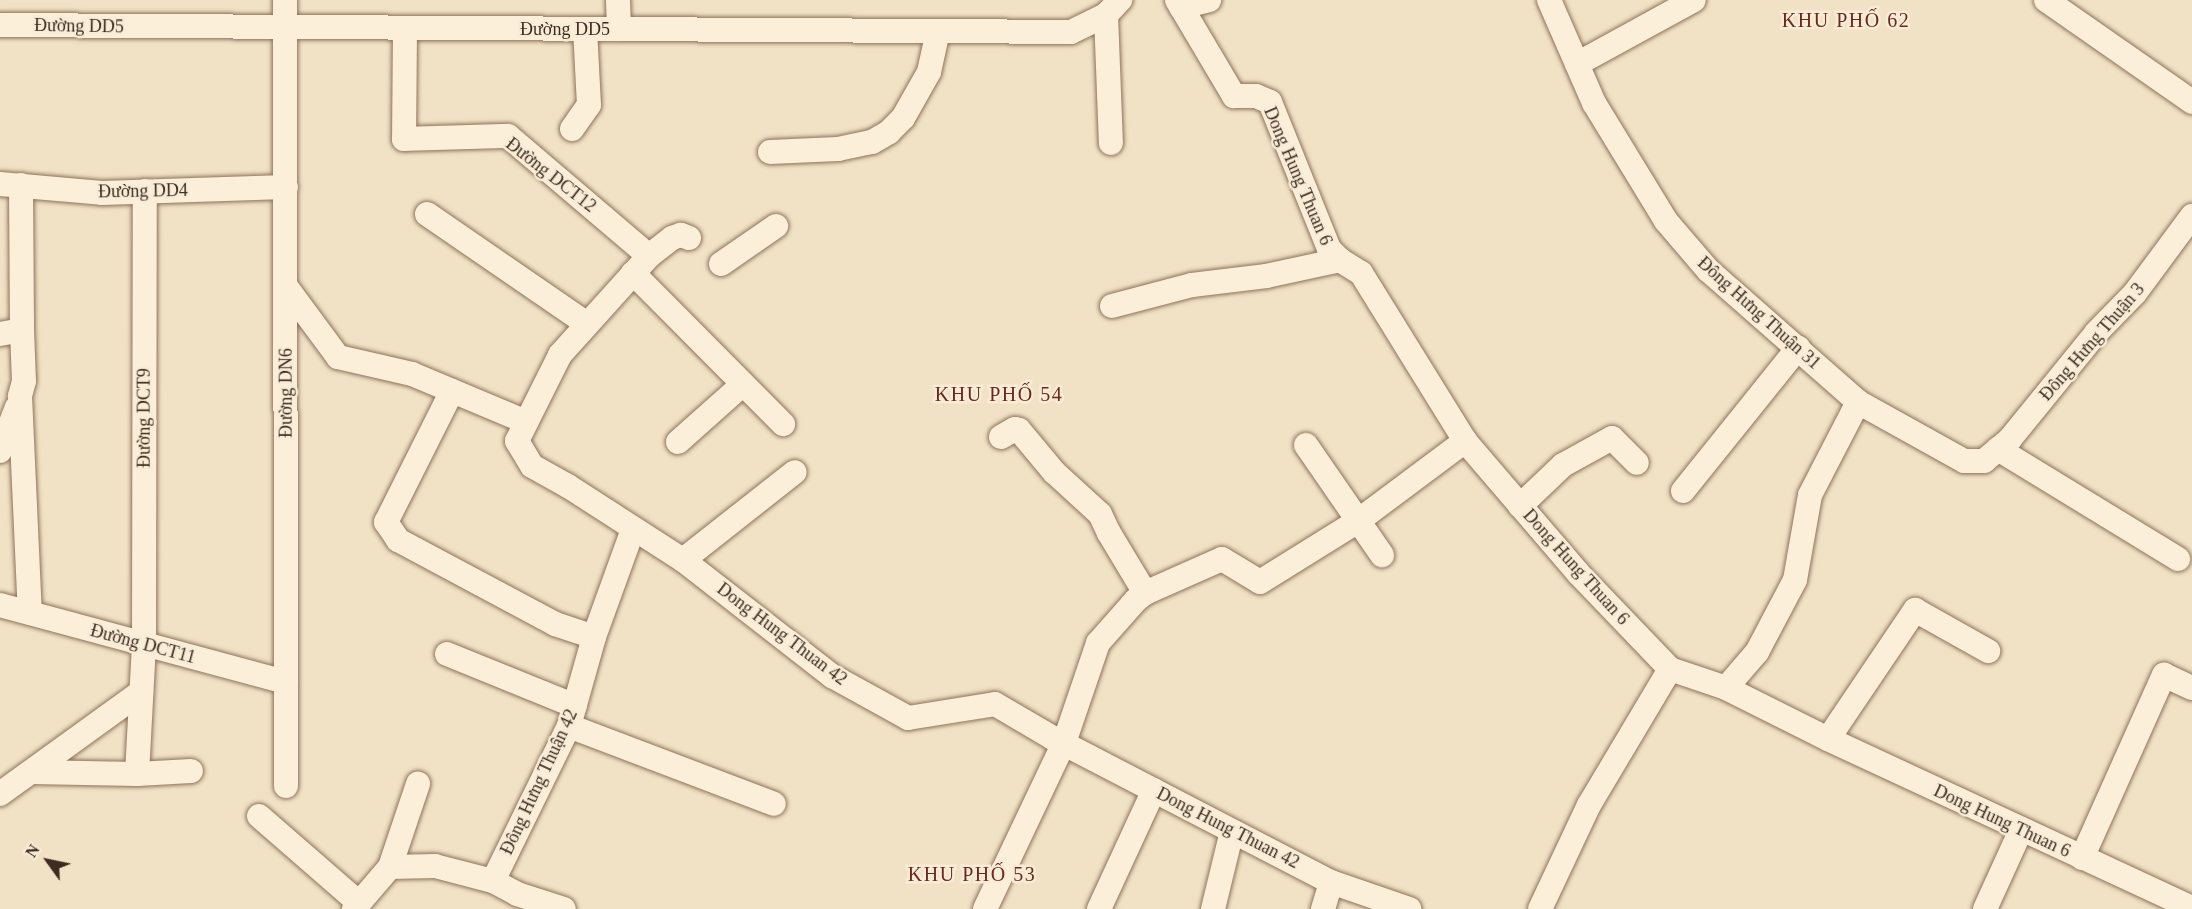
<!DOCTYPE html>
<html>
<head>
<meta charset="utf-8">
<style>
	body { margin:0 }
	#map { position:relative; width:2192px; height:909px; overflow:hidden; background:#f1e2c6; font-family:Georgia,serif }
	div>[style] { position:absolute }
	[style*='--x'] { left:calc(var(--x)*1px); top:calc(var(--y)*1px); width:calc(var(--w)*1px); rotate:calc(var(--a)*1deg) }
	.roads { filter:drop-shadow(0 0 2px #8e735a) drop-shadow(0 0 2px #8e735a) }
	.minor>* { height:24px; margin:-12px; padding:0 12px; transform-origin:12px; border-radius:12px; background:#fbefda }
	span { translate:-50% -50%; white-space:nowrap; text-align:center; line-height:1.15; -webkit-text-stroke:5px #f8ecd7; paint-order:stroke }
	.street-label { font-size:18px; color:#3d2c1f }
	.neighbourhood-label { font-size:20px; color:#6c281c; letter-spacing:1.5px }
	.north { position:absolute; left:18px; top:831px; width:60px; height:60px; -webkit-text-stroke:4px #f8ecd7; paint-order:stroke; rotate:303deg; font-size:16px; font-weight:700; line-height:24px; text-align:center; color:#3d2c1f }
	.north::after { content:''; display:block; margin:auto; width:21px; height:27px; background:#3d2c1f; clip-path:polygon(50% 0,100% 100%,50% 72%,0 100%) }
</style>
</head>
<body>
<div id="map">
	<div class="roads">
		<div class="minor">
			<i style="--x:285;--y:0;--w:786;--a:89.93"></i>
			<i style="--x:618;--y:0;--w:29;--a:88"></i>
			<i style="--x:1177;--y:0;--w:112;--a:59.3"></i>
			<i style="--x:1234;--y:96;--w:22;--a:0"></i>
			<i style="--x:1256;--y:96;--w:15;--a:23"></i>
			<i style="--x:1270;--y:102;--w:158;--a:68.1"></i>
			<i style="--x:1329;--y:249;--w:16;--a:45"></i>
			<i style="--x:1340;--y:260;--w:25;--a:32"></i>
			<i style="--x:1361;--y:273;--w:198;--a:58.2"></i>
			<i style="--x:1465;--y:441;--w:174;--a:49.4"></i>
			<i style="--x:1578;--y:573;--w:133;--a:46.2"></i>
			<i style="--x:1670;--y:669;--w:59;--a:18.7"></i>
			<i style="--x:1726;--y:688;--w:114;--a:26.6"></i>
			<i style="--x:1828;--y:739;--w:401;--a:24.9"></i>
			<i style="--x:1549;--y:0;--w:112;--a:66.4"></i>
			<i style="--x:1594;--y:103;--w:138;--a:58.6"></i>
			<i style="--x:1666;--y:221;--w:65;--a:49.4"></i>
			<i style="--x:1708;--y:270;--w:200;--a:41.3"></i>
			<i style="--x:1858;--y:402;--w:121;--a:29.1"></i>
			<i style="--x:1964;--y:461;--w:20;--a:0"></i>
			<i style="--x:1984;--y:461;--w:34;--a:-40"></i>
			<i style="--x:2010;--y:439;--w:136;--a:-50.9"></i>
			<i style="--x:2096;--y:333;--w:56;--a:-45.7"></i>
			<i style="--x:2135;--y:293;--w:96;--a:-53.5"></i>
			<i style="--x:2046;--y:0;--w:178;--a:34.9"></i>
			<i style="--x:1181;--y:7;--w:29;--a:-14"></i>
			<i style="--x:1106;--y:15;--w:128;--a:87.8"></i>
			<i style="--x:0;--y:25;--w:1071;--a:0.37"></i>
			<i style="--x:1071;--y:32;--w:39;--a:-26"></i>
			<i style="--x:1106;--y:15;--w:21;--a:-47"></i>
			<i style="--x:405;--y:29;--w:110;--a:90.5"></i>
			<i style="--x:404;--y:139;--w:104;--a:-1.7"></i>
			<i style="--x:508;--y:136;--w:185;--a:40.4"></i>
			<i style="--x:1577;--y:64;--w:133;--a:-28.7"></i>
			<i style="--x:572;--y:129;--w:29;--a:-55"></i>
			<i style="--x:589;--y:105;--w:76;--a:-93"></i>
			<i style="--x:770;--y:152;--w:68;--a:-2.5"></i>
			<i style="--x:838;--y:149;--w:35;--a:-12"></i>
			<i style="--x:872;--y:142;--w:20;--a:-30"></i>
			<i style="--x:889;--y:132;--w:20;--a:-45"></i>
			<i style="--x:903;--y:118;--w:53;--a:-60.5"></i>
			<i style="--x:929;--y:72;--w:42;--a:-77.6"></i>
			<i style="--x:0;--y:184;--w:102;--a:5"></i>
			<i style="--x:102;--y:193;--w:184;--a:-1.9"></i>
			<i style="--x:21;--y:185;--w:145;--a:89.6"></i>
			<i style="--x:427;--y:214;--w:194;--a:34.5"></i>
			<i style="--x:689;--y:238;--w:9;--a:-159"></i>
			<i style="--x:681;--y:235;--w:9;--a:162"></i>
			<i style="--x:672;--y:238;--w:29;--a:142"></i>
			<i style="--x:649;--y:256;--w:133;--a:132"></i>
			<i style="--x:560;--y:355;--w:96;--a:116.6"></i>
			<i style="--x:517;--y:441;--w:29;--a:59"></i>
			<i style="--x:532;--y:466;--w:41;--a:29.1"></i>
			<i style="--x:568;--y:486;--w:137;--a:32.8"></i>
			<i style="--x:683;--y:560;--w:189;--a:37.9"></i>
			<i style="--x:832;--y:676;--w:87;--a:28.9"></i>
			<i style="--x:908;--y:718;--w:88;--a:-9.1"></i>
			<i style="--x:995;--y:704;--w:67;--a:30.4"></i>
			<i style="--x:1053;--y:738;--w:313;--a:27.4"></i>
			<i style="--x:1331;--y:882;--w:83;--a:19.1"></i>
			<i style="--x:721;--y:264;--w:67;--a:-34.6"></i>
			<i style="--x:633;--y:273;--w:213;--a:45.2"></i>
			<i style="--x:287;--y:288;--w:86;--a:53.5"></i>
			<i style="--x:338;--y:357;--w:76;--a:12.9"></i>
			<i style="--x:412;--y:374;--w:124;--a:22.8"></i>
			<i style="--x:1112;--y:306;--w:83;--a:-14.7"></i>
			<i style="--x:1192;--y:285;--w:75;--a:-6.9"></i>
			<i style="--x:1266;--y:276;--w:76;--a:-12.2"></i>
			<i style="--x:0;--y:334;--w:22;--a:-10"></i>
			<i style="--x:22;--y:330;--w:51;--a:87.8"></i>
			<i style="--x:24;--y:381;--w:16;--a:105"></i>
			<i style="--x:20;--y:396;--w:217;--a:87.4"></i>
			<i style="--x:452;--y:391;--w:147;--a:116.7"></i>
			<i style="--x:386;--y:522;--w:22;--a:56"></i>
			<i style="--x:398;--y:540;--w:178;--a:28.1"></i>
			<i style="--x:555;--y:624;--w:41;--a:18.4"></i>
			<i style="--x:1001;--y:437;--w:16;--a:-30"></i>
			<i style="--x:1015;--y:429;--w:4;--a:14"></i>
			<i style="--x:1019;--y:430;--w:55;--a:50.2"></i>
			<i style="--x:1054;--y:472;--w:62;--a:42.4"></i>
			<i style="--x:1100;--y:514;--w:21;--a:65"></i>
			<i style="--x:1109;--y:533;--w:70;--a:59"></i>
			<i style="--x:678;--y:442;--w:87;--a:-41.7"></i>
			<i style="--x:1306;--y:445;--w:134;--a:55.4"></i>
			<i style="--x:1998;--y:449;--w:211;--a:31.4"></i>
			<i style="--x:0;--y:451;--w:47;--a:-68.9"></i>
			<i style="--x:1683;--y:491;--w:184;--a:-51.2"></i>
			<i style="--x:1520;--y:506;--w:59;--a:-43.6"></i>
			<i style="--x:1563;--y:465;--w:56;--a:-28.9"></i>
			<i style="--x:1612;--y:438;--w:35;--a:45"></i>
			<i style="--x:683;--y:560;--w:142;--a:-38.2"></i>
			<i style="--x:0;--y:605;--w:296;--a:15.1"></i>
			<i style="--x:447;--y:654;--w:138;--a:22.1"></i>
			<i style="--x:1726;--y:688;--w:48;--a:-49.3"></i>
			<i style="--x:1757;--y:652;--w:81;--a:-62.2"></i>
			<i style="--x:1795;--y:580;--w:86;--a:-80"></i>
			<i style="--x:1810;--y:495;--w:105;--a:-62.7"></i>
			<i style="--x:569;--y:726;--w:219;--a:20.8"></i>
			<i style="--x:1828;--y:739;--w:156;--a:-56"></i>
			<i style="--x:1915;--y:610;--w:84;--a:29.3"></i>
			<i style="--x:31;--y:772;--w:106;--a:1.1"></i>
			<i style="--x:137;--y:774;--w:54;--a:-3.2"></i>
			<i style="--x:137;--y:774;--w:130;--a:-86.9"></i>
			<i style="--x:144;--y:644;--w:453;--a:-89.9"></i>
			<i style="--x:0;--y:794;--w:174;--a:-35.9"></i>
			<i style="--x:259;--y:816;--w:131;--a:41"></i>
			<i style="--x:2082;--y:858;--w:201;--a:-65.9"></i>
			<i style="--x:2164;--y:675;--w:31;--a:25"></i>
			<i style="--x:390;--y:867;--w:88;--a:-71.4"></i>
			<i style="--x:493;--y:881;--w:27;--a:28"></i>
			<i style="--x:517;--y:894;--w:49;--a:17.7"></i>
			<i style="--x:354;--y:909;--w:55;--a:-49.4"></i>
			<i style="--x:390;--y:867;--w:45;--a:-1.3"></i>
			<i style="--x:435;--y:866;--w:60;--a:14.5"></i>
			<i style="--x:493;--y:881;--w:173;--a:-63.9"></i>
			<i style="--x:569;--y:726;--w:92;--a:-74.3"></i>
			<i style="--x:594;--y:637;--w:115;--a:-70.1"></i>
			<i style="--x:985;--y:909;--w:184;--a:-64.6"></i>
			<i style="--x:1064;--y:743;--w:106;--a:-71.2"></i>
			<i style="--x:1098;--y:643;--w:57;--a:-48.5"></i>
			<i style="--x:1136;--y:600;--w:11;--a:-38"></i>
			<i style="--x:1145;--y:593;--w:84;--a:-23.8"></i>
			<i style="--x:1222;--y:559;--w:44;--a:31.2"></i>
			<i style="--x:1260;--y:582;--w:115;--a:-31.9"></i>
			<i style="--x:1358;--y:521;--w:134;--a:-36.8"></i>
			<i style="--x:1099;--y:909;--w:131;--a:-65.2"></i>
			<i style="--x:1213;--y:909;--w:80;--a:-76.3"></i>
			<i style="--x:1323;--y:909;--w:28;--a:-73"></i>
			<i style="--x:1540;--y:909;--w:115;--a:-64.8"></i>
			<i style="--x:1589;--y:805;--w:158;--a:-59.2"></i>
			<i style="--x:1985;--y:909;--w:87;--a:-65.5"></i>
		</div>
	</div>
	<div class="street-label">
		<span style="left:79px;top:26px;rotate:1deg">Đường DD5</span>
		<span style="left:565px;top:29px">Đường DD5</span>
		<span style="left:551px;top:175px;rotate:38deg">Đường DCT12</span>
		<span style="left:1298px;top:176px;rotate:67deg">Dong Hung Thuan 6</span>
		<span style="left:143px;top:191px;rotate:-1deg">Đường DD4</span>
		<span style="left:1759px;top:313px;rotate:42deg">Đông Hưng Thuận 31</span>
		<span style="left:2092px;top:342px;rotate:-49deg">Đông Hưng Thuận 3</span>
		<span style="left:286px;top:393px;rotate:-90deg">Đường DN6</span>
		<span style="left:144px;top:418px;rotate:-90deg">Đường DCT9</span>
		<span style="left:1576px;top:567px;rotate:48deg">Dong Hung Thuan 6</span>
		<span style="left:782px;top:634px;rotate:37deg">Dong Hung Thuan 42</span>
		<span style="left:143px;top:644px;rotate:15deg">Đường DCT11</span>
		<span style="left:539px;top:782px;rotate:-65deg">Đông Hưng Thuận 42</span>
		<span style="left:2002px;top:821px;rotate:25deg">Dong Hung Thuan 6</span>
		<span style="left:1228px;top:828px;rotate:27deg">Dong Hung Thuan 42</span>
	</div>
	<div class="neighbourhood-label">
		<span style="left:1846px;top:20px">KHU PHỐ 62</span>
		<span style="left:999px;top:394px">KHU PHỐ 54</span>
		<span style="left:972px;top:874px">KHU PHỐ 53</span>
	</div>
	<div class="north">N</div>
</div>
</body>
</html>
